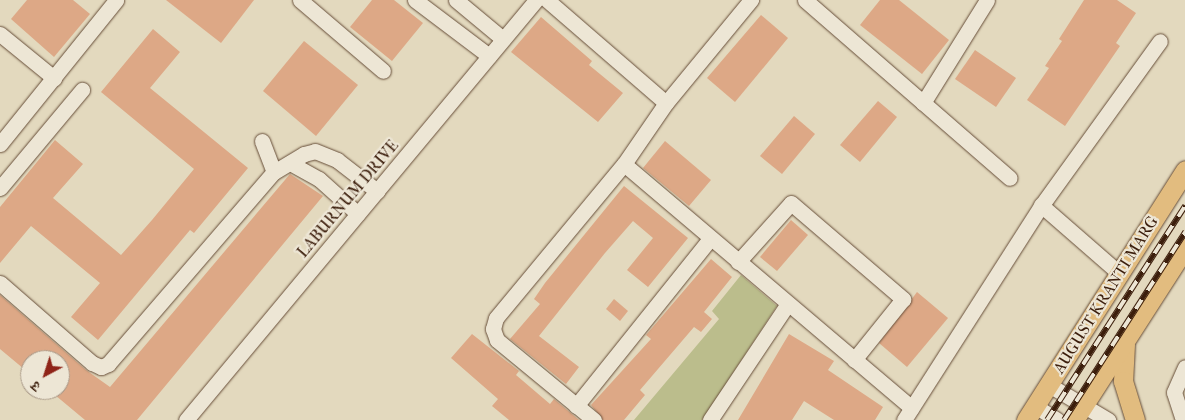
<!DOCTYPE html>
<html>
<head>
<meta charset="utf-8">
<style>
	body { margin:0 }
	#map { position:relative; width:1185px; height:420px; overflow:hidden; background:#e3d9be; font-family:"IM FELL French Canon","Noto Serif Devanagari",serif }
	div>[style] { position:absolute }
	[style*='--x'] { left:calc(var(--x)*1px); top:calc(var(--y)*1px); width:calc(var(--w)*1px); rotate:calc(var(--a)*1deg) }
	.green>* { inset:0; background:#bbbd8c }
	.building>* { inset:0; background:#dda886 }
	.roads { filter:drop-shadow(0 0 1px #664d38) drop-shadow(0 0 1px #664d38) }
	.minor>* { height:15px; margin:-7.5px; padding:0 7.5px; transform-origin:7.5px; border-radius:7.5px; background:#ede6d5 }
	.major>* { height:19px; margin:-9.5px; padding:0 9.5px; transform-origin:9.5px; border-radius:9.5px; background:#e2bc7f }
	.rail>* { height:5.5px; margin-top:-2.75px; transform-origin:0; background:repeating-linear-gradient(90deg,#ede6d5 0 11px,#3c1e0c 0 22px); box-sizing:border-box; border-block:1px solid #3c1e0c }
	span { translate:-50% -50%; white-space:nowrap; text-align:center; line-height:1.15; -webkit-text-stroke:4.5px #ede6d5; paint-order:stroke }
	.street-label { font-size:16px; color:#3c1e0c }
	.north { position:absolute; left:20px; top:350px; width:50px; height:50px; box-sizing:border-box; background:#ede6d5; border:1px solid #a69685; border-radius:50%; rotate:220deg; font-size:14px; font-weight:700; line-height:20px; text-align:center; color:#3c1e0c }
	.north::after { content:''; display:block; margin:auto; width:18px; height:22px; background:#8f2418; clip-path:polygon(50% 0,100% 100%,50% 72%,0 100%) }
</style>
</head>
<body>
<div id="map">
	<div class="green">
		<i style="clip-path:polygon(741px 275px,777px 306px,702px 420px,634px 420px,719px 319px,712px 311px)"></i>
	</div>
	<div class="building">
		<i style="clip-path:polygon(27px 0,73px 0,90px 14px,54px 57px,11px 19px)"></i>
		<i style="clip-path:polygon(166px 0,254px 0,221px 43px)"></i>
		<i style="clip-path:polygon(372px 0,394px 0,423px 23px,392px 61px,350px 27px)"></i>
		<i style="clip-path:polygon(880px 0,899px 0,949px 40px,922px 74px,860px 25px)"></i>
		<i style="clip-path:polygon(1084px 0,1117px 0,1136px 13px,1116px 43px,1120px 46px,1065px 126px,1027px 100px,1049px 68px,1045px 66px,1062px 41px,1059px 39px)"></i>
		<i style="clip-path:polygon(761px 15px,788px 38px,735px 102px,707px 78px)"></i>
		<i style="clip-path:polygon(541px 17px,592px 61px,589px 65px,623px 93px,598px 122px,511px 52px)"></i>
		<i style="clip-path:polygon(153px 29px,180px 52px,150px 88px,248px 168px,194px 233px,190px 230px,98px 340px,71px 317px,100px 283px,31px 226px,0 263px,0 207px,55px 140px,83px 164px,53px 198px,121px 255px,152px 220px,194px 169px,101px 92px)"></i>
		<i style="clip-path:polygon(304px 41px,358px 85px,316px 136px,263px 91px)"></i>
		<i style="clip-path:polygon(975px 50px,1016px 78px,996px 107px,955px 79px)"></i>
		<i style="clip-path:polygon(878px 101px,897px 117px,860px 162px,840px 145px)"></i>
		<i style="clip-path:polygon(794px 116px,815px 134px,782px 174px,760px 156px)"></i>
		<i style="clip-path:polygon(665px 141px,711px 180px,689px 206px,643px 168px)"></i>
		<i style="clip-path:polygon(290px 174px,323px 196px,137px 420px,85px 420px,49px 390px,60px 390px,60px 360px,30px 360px,30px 374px,0 349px,0 295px,86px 370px,110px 387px)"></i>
		<i style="clip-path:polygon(624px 186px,688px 238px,648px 287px,627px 270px,653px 238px,633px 221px,605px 253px,539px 336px,579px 367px,566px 384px,510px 339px,540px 304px,534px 299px,545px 283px)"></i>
		<i style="clip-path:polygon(791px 220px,808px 235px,777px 271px,760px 257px)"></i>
		<i style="clip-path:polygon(711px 259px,732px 277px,704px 312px,712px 319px,701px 332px,694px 327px,640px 390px,645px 395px,624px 420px,603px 420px,591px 405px,651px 339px,646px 335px)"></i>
		<i style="clip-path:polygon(917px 292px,948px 318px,907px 367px,879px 343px)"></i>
		<i style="clip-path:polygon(614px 299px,628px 311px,620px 321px,606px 309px)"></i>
		<i style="clip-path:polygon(472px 334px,519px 371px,516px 375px,550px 404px,554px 399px,579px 420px,509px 420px,492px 406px,498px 399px,451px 358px)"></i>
		<i style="clip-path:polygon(789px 334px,834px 361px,828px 370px,883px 407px,875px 420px,834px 420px,804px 401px,792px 420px,738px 420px)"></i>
	</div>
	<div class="roads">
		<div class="minor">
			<i style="--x:300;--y:0;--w:109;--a:40.5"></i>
			<i style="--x:415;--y:0;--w:93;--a:37.1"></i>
			<i style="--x:456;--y:0;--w:61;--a:39.7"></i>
			<i style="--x:547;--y:0;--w:157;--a:40.9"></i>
			<i style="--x:805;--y:0;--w:271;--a:41"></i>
			<i style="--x:0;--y:34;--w:70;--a:39.2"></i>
			<i style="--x:923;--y:103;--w:121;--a:-58.1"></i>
			<i style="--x:262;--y:141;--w:33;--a:69"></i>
			<i style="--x:0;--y:144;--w:185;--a:-51.1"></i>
			<i style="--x:290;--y:163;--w:33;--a:29"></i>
			<i style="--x:319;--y:179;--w:52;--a:41.9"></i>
			<i style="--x:624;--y:164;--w:377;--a:40.3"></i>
			<i style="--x:0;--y:188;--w:128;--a:-50.1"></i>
			<i style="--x:1041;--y:205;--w:103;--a:41.1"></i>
			<i style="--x:738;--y:262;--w:79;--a:-48.1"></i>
			<i style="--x:791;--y:203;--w:148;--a:40.6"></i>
			<i style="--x:903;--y:299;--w:78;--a:128.8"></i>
			<i style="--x:0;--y:283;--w:122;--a:41"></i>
			<i style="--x:92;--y:363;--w:10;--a:24"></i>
			<i style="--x:101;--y:367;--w:8;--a:-23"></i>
			<i style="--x:108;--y:364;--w:254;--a:-49.2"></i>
			<i style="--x:274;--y:172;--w:35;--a:-31"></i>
			<i style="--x:304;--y:154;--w:11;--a:-15"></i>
			<i style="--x:315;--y:151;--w:24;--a:22"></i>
			<i style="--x:337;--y:160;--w:51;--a:37.8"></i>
			<i style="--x:1049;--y:385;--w:69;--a:30.7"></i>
			<i style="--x:576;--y:406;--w:214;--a:-51.3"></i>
			<i style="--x:1035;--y:406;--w:26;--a:32"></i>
			<i style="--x:186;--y:420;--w:547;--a:-50.19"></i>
			<i style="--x:594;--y:420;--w:126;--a:-140.5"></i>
			<i style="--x:497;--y:340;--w:12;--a:-110"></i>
			<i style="--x:493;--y:329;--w:11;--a:-75"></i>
			<i style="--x:496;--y:318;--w:200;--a:-50.3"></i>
			<i style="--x:624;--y:164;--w:74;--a:-55.5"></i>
			<i style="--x:666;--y:103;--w:134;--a:-50.5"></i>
			<i style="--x:710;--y:420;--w:138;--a:-56.2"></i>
			<i style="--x:904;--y:420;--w:254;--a:-57.4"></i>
			<i style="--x:1041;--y:206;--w:203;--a:-54.2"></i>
			<i style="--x:1183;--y:420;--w:29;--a:-108"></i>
			<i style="--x:1174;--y:392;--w:27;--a:-66"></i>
		</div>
		<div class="major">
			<i style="--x:1125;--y:344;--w:37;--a:93"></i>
			<i style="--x:1123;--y:381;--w:41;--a:72.9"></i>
			<i style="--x:1026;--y:420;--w:296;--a:-57.5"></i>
			<i style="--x:1074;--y:420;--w:205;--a:-57.2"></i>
		</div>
	</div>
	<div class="rail">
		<i style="--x:1047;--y:420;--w:255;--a:-57.2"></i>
		<i style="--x:1064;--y:420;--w:224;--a:-57.2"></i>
	</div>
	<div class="street-label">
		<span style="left:348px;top:199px;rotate:-50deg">LABURNUM DRIVE</span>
		<span style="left:1106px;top:295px;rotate:-58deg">AUGUST KRANTI MARG</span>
	</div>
	<div class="north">उ</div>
</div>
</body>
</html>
